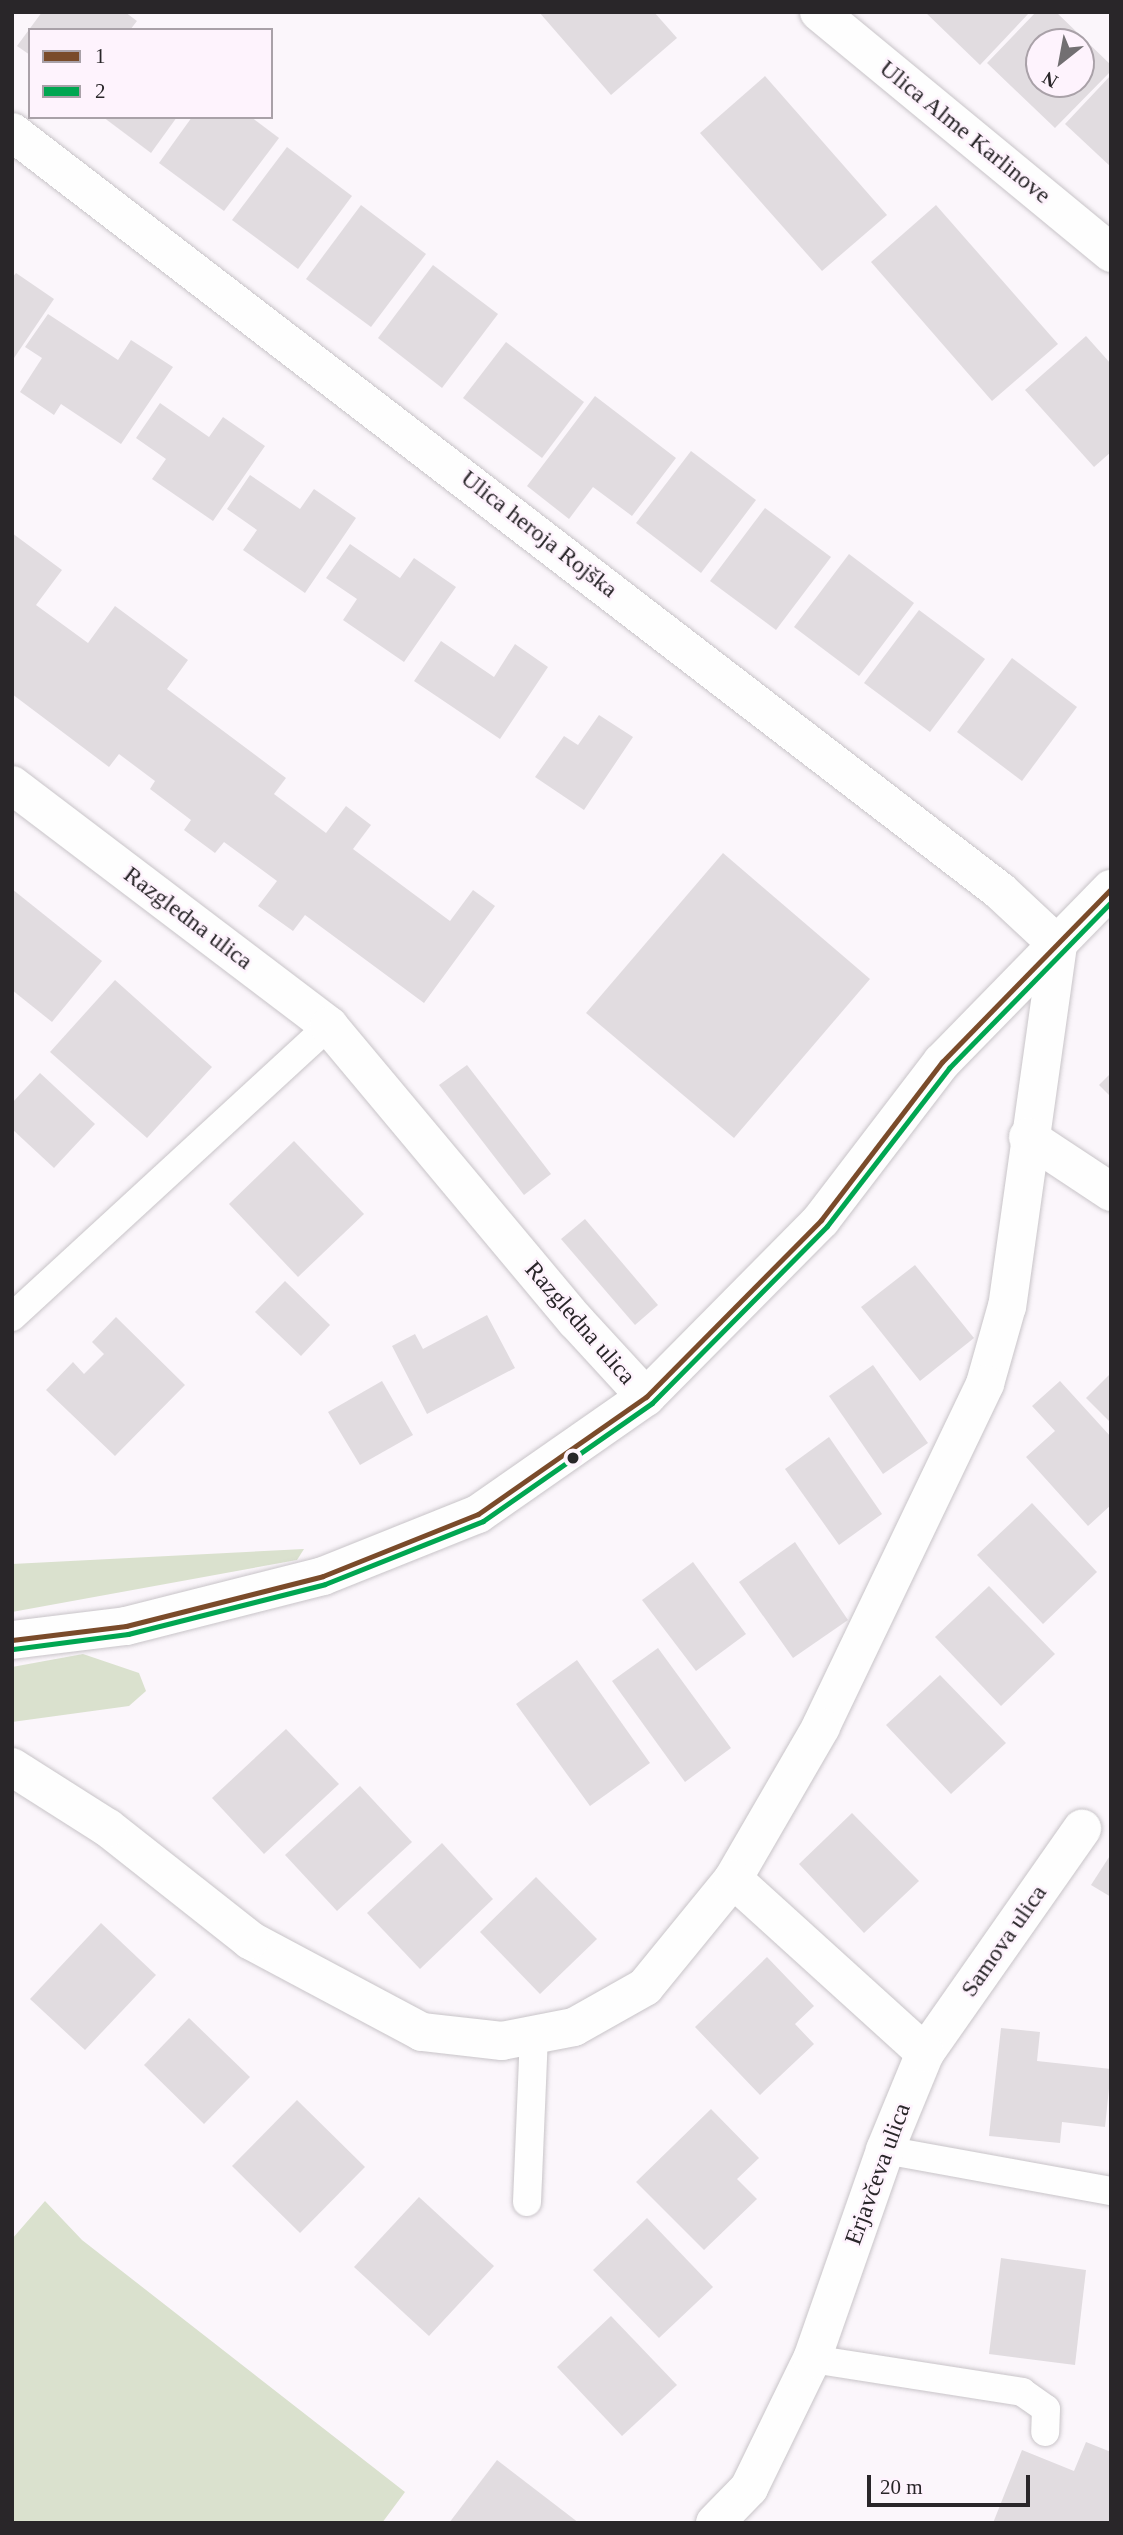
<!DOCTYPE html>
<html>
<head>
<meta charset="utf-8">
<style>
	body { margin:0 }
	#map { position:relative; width:1123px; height:2535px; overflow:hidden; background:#fbf6fb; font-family:"Times New Roman",serif }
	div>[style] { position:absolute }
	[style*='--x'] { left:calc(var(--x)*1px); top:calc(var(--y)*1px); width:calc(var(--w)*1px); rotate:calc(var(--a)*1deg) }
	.green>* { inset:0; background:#dae1ce }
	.building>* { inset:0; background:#e1dce0 }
	.roads { filter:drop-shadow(0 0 2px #c8c4c8) drop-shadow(0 0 2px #c8c4c8) }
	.service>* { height:28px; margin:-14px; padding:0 14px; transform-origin:14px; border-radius:14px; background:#fefefe }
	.minor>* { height:38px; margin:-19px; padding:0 19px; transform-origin:19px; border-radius:19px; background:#fefefe }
	.bus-1>* { height:5px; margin:-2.5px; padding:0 2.5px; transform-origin:2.5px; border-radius:2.5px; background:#7a4b2a }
	.bus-2>* { height:5px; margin:-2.5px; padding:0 2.5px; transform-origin:2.5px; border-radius:2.5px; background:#00a651 }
	.dots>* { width:19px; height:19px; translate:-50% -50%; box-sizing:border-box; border:4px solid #fef3fd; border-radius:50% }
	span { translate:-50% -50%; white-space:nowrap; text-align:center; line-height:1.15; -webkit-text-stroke:5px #fef3fd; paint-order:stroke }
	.street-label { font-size:24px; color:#292629 }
	.frame { position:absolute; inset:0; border:14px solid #292629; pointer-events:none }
	.legend { position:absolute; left:28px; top:28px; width:245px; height:91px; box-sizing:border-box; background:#fef3fd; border:2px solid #a9a1a8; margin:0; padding:9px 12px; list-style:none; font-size:21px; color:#292629 }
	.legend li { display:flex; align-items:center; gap:14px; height:35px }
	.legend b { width:35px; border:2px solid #a9a1a8 }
	.north { position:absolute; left:1025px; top:28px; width:70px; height:70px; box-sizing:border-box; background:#fef3fd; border:2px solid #a9a1a8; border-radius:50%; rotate:211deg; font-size:19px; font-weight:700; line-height:28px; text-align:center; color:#292629 }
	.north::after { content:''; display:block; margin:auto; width:24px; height:32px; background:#726f72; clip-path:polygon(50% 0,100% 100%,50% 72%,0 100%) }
	.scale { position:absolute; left:867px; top:2475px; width:163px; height:32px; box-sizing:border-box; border:4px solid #292629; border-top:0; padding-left:9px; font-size:21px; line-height:24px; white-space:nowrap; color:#292629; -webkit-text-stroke:5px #fef3fd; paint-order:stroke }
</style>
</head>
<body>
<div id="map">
	<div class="green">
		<i style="clip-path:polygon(304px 1549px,297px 1560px,12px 1612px,12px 1564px)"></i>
		<i style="clip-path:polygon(83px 1654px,139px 1673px,146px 1691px,129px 1706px,12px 1722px,12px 1667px)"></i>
		<i style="clip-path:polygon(45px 2201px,82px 2240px,405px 2492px,382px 2523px,12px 2523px,12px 2239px)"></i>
	</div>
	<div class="building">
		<i style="clip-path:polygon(42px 12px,125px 12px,137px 21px,130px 30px,30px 30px,30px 55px,17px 46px)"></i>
		<i style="clip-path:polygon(539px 12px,654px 12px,677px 38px,611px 95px)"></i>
		<i style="clip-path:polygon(925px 12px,1030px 12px,980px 65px)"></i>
		<i style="clip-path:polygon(evenodd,1036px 12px,1056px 12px,1111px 65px,1111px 71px,1055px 128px,987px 63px,1036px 12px,1039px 42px,1081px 42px,1081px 84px,1039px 84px,1039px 42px)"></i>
		<i style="clip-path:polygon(1111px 75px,1111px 167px,1065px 124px)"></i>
		<i style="clip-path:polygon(765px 76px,887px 215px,822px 271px,700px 133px)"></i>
		<i style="clip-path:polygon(103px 117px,177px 117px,151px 153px)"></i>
		<i style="clip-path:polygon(192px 117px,251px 117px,279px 138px,224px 211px,159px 163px)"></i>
		<i style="clip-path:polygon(287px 147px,352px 196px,298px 269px,232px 220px)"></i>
		<i style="clip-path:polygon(361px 205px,426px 254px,371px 327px,306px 279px)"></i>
		<i style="clip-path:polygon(936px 205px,1058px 344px,992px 401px,871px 262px)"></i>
		<i style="clip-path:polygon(433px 265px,498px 314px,442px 388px,378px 338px)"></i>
		<i style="clip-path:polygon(16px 273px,54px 299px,12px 361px,12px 278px)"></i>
		<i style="clip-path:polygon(48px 314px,118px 360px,131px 340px,173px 367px,121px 444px,61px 404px,54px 415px,20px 392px,42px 358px,25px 347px)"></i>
		<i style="clip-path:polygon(1086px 336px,1111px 364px,1111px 452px,1094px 467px,1025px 390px)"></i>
		<i style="clip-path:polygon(506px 342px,584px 402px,542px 458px,463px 398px)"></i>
		<i style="clip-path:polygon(595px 396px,676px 458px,632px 516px,593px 487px,569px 519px,527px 486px)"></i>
		<i style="clip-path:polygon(160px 403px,209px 437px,223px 417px,265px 446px,213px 521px,152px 479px,166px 459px,136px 438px)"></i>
		<i style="clip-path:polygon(691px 451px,756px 500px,701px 573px,636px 523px)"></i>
		<i style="clip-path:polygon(250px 475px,300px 509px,314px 489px,356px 518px,305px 593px,243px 550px,257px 530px,227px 509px)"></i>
		<i style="clip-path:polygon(765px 508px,831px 557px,776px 630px,710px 581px)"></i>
		<i style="clip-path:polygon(12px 533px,62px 570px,36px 605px,88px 643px,115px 606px,188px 660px,167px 689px,286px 778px,274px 794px,326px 833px,346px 806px,371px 825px,353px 849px,450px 921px,473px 890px,495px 906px,424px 1003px,305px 915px,293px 931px,258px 906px,277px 881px,224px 842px,215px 853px,184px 830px,191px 820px,150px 789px,155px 781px,119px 754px,109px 767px,12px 694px)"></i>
		<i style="clip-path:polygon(350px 544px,400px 578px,414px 558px,456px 587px,404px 662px,343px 620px,357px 599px,326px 578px)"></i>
		<i style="clip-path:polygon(849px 554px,914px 603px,859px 676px,794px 627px)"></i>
		<i style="clip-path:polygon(919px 610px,985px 659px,930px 732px,864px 683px)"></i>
		<i style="clip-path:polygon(441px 641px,494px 677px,515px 644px,548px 667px,500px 739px,414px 681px)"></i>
		<i style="clip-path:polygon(1012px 658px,1077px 707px,1022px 781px,957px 732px)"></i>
		<i style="clip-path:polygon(599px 715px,633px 737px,584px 810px,535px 777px,564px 736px,578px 745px)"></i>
		<i style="clip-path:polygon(723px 853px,870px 979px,734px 1138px,586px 1013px)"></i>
		<i style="clip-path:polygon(12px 889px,102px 961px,52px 1022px,12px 990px)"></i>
		<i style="clip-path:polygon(115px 980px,212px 1067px,147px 1138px,50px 1052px)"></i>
		<i style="clip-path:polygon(467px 1065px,551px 1174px,524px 1195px,439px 1085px)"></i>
		<i style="clip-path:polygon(40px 1073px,95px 1124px,54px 1168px,12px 1129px,12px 1103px)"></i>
		<i style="clip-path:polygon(1111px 1073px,1111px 1097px,1099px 1085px)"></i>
		<i style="clip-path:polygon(294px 1141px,364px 1214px,298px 1277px,229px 1204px)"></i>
		<i style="clip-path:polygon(585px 1219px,658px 1305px,635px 1325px,561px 1239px)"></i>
		<i style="clip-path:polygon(915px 1265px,974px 1338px,920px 1381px,861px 1307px)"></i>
		<i style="clip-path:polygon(285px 1281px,330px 1325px,301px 1356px,255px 1312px)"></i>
		<i style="clip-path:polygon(487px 1315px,515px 1368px,427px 1414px,392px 1346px,415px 1334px,423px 1349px)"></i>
		<i style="clip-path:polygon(116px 1317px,185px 1385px,115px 1456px,46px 1390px,73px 1362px,84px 1374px,104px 1354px,92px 1342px)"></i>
		<i style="clip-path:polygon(873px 1365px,928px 1443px,883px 1474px,829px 1396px)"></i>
		<i style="clip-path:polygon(1111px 1373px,1111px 1423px,1086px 1398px)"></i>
		<i style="clip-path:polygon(382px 1381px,413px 1435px,360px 1465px,328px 1412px)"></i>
		<i style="clip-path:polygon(1060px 1381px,1111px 1437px,1111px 1505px,1088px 1526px,1026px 1457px,1055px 1431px,1032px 1406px)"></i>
		<i style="clip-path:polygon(829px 1437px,882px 1514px,839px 1545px,785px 1469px)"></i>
		<i style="clip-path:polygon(1032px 1503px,1097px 1572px,1043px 1624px,977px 1555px)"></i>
		<i style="clip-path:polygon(795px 1542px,848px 1620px,793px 1658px,739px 1582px)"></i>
		<i style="clip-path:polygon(693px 1562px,746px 1634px,696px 1671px,642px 1600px)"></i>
		<i style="clip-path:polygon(989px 1586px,1055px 1654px,1001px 1706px,935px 1637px)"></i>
		<i style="clip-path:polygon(658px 1648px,731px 1748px,685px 1782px,612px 1681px)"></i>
		<i style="clip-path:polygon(577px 1660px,650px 1763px,590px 1806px,516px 1704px)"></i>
		<i style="clip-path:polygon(940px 1675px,1006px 1743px,951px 1794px,886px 1725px)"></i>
		<i style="clip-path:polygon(286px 1729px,339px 1784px,264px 1854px,212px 1798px)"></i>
		<i style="clip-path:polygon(360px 1786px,412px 1842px,337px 1911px,285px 1855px)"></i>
		<i style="clip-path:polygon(852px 1813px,919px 1881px,864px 1933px,799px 1864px)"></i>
		<i style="clip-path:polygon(442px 1843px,493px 1899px,420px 1969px,367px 1913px)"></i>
		<i style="clip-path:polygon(1111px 1854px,1111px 1897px,1091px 1885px)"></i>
		<i style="clip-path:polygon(536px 1877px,597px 1939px,540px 1994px,480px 1932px)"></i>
		<i style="clip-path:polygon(101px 1923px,156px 1975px,85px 2050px,30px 1999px)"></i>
		<i style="clip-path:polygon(767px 1957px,814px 2006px,795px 2024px,814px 2044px,760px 2095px,695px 2027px)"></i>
		<i style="clip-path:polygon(189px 2018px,250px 2077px,204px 2124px,144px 2065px)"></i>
		<i style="clip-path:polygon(1001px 2028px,1040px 2032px,1037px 2061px,1111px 2069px,1105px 2127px,1062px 2122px,1060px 2143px,989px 2136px)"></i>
		<i style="clip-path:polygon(297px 2100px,365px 2167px,300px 2233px,232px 2166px)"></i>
		<i style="clip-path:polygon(711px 2109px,759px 2158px,737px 2179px,757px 2199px,704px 2250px,636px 2182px)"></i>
		<i style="clip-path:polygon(419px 2197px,494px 2266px,429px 2336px,354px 2267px)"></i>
		<i style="clip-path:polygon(647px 2218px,713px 2287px,659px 2338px,593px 2270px)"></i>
		<i style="clip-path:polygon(1001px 2258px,1086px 2270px,1075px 2365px,989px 2354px)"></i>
		<i style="clip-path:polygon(611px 2316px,677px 2385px,622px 2436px,557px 2367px)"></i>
		<i style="clip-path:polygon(1086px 2442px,1111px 2452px,1111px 2523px,993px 2523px,1022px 2450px,1074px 2471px)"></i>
		<i style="clip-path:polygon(497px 2460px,579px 2523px,449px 2523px)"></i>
	</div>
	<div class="roads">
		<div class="service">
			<i style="--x:12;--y:1317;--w:430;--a:-42.6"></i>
			<i style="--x:885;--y:2150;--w:230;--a:10.3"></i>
			<i style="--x:527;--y:2202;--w:167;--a:-87.6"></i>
			<i style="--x:812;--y:2359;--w:213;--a:8.9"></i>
			<i style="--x:1022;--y:2392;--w:29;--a:35"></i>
			<i style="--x:1046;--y:2409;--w:23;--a:92"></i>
		</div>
		<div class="minor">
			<i style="--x:819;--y:12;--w:379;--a:39.5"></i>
			<i style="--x:12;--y:132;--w:1246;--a:37.53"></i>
			<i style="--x:1000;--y:891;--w:79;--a:43"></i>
			<i style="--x:1058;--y:945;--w:365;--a:98"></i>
			<i style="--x:1007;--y:1306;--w:81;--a:105.8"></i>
			<i style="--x:985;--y:1384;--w:380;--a:115.6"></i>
			<i style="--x:821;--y:1727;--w:176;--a:120.1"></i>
			<i style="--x:733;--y:1879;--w:139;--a:129.2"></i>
			<i style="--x:645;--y:1987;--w:81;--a:150.6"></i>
			<i style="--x:574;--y:2027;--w:73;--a:169"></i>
			<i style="--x:502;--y:2041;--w:81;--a:-173.6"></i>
			<i style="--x:422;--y:2032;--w:195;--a:-151.9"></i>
			<i style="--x:250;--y:1940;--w:181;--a:-141.7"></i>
			<i style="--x:108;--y:1828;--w:114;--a:-147.6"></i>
			<i style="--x:12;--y:785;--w:398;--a:37.2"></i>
			<i style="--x:329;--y:1026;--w:385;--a:50.1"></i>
			<i style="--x:576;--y:1321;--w:103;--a:47.4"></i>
			<i style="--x:1028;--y:1137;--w:100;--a:33.5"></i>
			<i style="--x:12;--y:1640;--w:115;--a:-7"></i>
			<i style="--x:126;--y:1626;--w:203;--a:-14.2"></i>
			<i style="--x:323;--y:1576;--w:167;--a:-21.8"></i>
			<i style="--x:478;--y:1514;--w:205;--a:-34.9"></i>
			<i style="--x:646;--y:1397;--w:249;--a:-45.3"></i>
			<i style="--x:821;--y:1220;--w:199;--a:-52.6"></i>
			<i style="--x:942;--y:1062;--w:242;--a:-45.7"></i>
			<i style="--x:925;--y:2053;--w:274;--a:-55"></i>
			<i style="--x:715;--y:2523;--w:49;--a:-45.8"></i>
			<i style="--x:749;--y:2488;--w:144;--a:-64"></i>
			<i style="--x:812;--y:2359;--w:221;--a:-70.7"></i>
			<i style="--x:885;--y:2150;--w:105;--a:-67.6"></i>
			<i style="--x:925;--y:2053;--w:259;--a:-137.8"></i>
		</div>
	</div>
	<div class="bus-1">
		<i style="--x:12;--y:1640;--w:115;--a:-7"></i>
		<i style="--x:126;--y:1626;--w:203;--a:-14.2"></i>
		<i style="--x:323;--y:1576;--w:167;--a:-21.8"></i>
		<i style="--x:478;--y:1514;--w:205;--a:-34.9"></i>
		<i style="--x:646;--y:1397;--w:249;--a:-45.3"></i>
		<i style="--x:821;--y:1220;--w:199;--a:-52.6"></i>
		<i style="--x:942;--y:1062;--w:242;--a:-45.7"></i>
	</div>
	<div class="bus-2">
		<i style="--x:13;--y:1649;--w:116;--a:-7.4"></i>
		<i style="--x:128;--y:1634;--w:203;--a:-14.2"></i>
		<i style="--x:325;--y:1584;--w:170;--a:-21.7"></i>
		<i style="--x:483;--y:1521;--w:206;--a:-34.9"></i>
		<i style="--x:652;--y:1403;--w:249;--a:-45.3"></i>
		<i style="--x:827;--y:1226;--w:200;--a:-52.3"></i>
		<i style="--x:949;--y:1068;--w:232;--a:-45.7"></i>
	</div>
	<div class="dots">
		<i style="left:573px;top:1458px;background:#292629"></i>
	</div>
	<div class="street-label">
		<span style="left:965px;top:132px;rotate:39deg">Ulica Alme Karlinove</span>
		<span style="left:539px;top:534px;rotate:38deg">Ulica heroja Rojška</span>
		<span style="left:188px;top:918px;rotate:37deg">Razgledna ulica</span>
		<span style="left:580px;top:1323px;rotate:49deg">Razgledna ulica</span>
		<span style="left:1004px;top:1941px;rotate:-55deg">Samova ulica</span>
		<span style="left:878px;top:2174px;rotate:-70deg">Erjavčeva ulica</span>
	</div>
	<div class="frame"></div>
	<ul class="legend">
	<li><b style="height:9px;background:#7a4b2a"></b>1</li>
	<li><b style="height:9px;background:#00a651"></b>2</li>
	</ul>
	<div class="north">N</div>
	<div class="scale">20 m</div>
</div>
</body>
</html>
